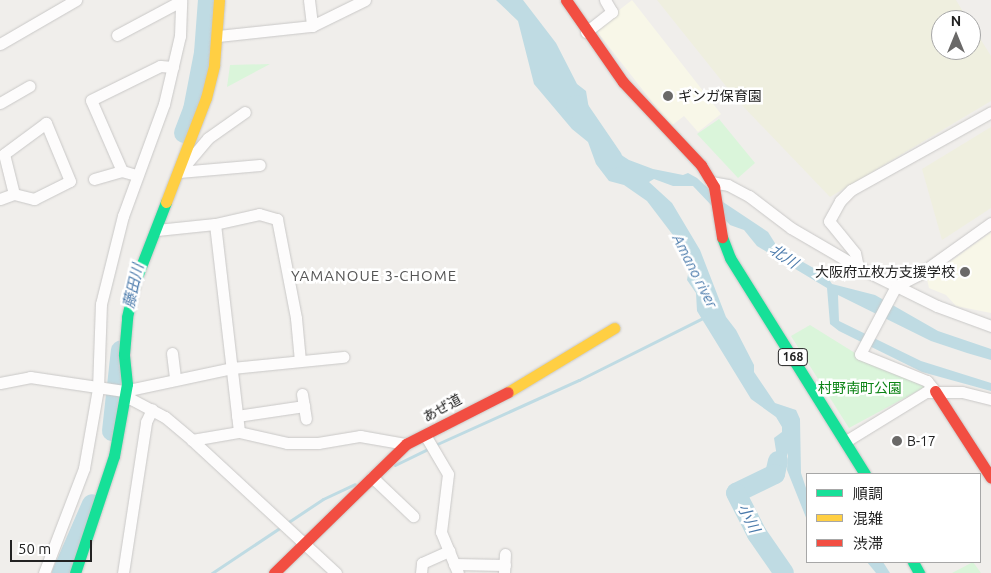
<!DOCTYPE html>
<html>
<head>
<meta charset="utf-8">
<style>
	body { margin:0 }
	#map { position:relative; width:991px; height:573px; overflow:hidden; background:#f0eeeb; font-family:Ubuntu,"Noto Sans JP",sans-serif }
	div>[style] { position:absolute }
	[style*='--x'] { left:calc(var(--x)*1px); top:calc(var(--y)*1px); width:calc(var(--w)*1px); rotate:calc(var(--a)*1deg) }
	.education>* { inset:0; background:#f8f7e8 }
	.farmland>* { inset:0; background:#efefdf }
	.park>* { inset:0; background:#daf5da }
	.water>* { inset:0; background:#bfdbe3 }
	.stream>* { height:3px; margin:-1.5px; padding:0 1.5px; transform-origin:1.5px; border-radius:1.5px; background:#bfdbe3 }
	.river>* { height:20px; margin:-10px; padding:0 10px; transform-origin:10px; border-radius:10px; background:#bfdbe3 }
	.roads { filter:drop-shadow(0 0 1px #c9c8c7) drop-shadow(0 0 1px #c9c8c7) }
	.street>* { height:11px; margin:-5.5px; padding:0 5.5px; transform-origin:5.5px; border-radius:5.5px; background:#fdfcfc }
	.fast>* { height:11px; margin:-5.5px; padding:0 5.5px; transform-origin:5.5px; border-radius:5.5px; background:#16e098 }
	.slow>* { height:11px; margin:-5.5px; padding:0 5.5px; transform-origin:5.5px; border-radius:5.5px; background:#ffcf43 }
	.jam>* { height:11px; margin:-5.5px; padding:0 5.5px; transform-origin:5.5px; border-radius:5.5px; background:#f24e42 }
	.dots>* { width:14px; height:14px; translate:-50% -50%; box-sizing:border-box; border:2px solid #fff; border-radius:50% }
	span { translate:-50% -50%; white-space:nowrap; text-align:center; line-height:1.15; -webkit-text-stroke:5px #fff; paint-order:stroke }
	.shield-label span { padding:1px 4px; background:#fff; border:1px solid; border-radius:4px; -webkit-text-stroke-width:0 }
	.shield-label { font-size:12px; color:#222; font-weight:700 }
	.poi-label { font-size:14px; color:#222 }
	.left { translate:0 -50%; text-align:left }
	.right { translate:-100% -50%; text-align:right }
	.park-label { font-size:14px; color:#0c8416 }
	.street-label { font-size:14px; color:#222 }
	.water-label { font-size:15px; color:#4a7aab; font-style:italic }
	.neighbourhood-label { font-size:15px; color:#555; letter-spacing:1px }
	.legend { position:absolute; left:806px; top:473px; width:175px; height:90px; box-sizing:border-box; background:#fff; border:1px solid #a7a7a7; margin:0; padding:6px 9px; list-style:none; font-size:15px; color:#222 }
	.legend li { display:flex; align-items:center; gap:10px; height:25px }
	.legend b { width:25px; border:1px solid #a7a7a7 }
	.north { position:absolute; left:931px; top:10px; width:50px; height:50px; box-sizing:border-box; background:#fff; border:1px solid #a7a7a7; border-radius:50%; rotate:0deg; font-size:14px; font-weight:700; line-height:20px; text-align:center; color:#222 }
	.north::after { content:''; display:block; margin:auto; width:18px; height:22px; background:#6a6968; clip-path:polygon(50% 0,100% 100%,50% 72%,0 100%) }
	.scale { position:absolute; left:10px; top:540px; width:82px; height:22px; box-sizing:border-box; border:2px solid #222; border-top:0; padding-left:6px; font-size:15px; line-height:18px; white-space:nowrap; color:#222; -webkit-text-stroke:4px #fff; paint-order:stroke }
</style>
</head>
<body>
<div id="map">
	<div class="education">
		<i style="clip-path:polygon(632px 0,721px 114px,698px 132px,684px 116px,671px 126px,595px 29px)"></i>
		<i style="clip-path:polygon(991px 232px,991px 313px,956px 306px,946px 295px,929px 288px,927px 279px)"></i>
	</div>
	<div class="farmland">
		<i style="clip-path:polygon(657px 0,956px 0,968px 20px,941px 20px,941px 50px,971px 50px,971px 24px,991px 56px,991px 101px,830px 197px,737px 100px)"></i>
		<i style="clip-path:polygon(991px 127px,991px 208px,942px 240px,922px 169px)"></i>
	</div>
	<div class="park">
		<i style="clip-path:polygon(270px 64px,227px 87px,230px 65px)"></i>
		<i style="clip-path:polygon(719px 119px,755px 163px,738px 178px,697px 134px)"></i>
		<i style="clip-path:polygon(810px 325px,855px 353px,925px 387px,849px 428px,791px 336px)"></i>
		<i style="clip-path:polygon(973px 562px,981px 573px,952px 573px)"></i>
	</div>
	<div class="water">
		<i style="clip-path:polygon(496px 0,523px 0,556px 43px,577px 84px,586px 91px,593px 133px,609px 147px,629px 160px,653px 169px,683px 175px,688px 173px,697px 178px,723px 202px,768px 232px,778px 248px,826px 275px,832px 284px,875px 295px,938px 331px,991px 349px,991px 360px,967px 353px,931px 341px,838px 295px,839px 321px,921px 361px,991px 383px,991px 391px,922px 372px,839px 331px,830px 324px,827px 288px,757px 246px,744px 230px,730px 225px,693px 186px,673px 186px,654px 179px,649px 182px,672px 203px,700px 250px,726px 317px,736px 330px,754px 365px,754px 372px,775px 403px,796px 410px,800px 419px,801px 473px,807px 491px,807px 520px,787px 470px,788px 453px,780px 475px,764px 483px,761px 478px,772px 472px,777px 457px,774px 438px,782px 432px,782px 427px,776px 417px,751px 399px,697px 311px,696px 293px,687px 280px,689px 269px,679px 243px,647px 201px,624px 185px,609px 181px,596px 164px,588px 142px,572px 129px,534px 84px,518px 21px)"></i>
		<i style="clip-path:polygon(867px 562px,883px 562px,890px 573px,876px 573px)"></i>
	</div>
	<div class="stream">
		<i style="--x:435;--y:445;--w:158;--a:-24.3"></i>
		<i style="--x:579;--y:380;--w:141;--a:-26.6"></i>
		<i style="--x:395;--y:465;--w:39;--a:-26"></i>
		<i style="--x:212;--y:573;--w:133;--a:-33.7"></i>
		<i style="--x:323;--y:499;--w:35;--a:-25"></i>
	</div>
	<div class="river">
		<i style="--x:576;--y:105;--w:65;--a:55.6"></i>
		<i style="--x:184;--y:133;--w:25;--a:-69"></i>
		<i style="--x:193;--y:110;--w:58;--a:-79.1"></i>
		<i style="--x:204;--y:53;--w:53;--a:-85.7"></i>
		<i style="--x:112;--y:431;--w:81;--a:-83.7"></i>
		<i style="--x:778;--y:461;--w:13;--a:103"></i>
		<i style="--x:775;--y:474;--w:43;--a:154"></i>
		<i style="--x:736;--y:493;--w:46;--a:62.9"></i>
		<i style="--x:757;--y:534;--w:47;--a:55.3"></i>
		<i style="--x:62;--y:573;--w:75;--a:-66.5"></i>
	</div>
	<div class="roads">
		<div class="street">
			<i style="--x:309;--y:0;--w:26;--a:83"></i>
			<i style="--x:586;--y:32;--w:33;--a:-38"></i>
			<i style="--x:612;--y:12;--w:14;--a:-120"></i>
			<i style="--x:117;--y:35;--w:72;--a:-28"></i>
			<i style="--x:218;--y:36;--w:95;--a:-6.1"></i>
			<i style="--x:312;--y:26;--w:59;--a:-26.1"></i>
			<i style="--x:0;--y:44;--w:88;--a:-30.1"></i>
			<i style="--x:0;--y:103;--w:34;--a:-30"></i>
			<i style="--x:182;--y:169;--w:40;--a:-50"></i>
			<i style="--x:208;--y:138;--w:45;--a:-35.1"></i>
			<i style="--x:179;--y:172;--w:81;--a:-4.9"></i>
			<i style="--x:136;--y:175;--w:15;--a:-164"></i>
			<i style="--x:122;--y:171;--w:77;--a:-113.6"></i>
			<i style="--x:91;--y:100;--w:77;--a:-26.2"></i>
			<i style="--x:160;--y:66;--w:13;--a:4"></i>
			<i style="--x:94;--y:179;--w:29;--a:-16"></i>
			<i style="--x:711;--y:182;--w:17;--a:10"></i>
			<i style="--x:728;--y:185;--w:24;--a:28"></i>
			<i style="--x:749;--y:196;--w:53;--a:37.3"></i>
			<i style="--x:791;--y:228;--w:78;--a:30.2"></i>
			<i style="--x:858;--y:267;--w:88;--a:26.3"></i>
			<i style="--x:937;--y:306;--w:58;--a:20.3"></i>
			<i style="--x:0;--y:199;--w:15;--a:-20"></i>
			<i style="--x:14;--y:194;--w:21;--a:14"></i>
			<i style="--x:34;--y:199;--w:40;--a:-26.6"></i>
			<i style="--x:70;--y:181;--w:63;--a:-112.5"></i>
			<i style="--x:46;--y:123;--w:52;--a:143.6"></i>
			<i style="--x:4;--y:154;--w:41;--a:76"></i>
			<i style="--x:215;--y:224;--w:209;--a:83.4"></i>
			<i style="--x:157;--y:230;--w:58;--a:-5.9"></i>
			<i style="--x:215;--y:224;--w:45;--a:-12.8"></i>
			<i style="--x:259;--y:214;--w:19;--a:16"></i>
			<i style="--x:277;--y:219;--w:101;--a:79.1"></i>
			<i style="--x:296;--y:318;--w:43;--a:84.7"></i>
			<i style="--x:858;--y:267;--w:14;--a:-102"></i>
			<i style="--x:855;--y:253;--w:41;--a:-129.1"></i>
			<i style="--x:829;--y:221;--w:23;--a:-61"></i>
			<i style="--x:840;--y:201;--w:16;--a:-45"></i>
			<i style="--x:851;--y:190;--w:160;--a:-29.1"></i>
			<i style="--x:172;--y:353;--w:26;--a:83"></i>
			<i style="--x:0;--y:383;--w:31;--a:-11"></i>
			<i style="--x:30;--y:377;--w:95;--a:8.5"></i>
			<i style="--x:124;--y:391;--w:110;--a:-12"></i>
			<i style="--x:232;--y:368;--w:112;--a:-5.7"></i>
			<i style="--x:124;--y:391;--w:11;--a:49"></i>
			<i style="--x:131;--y:399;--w:38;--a:28"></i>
			<i style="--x:165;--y:417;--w:35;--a:40"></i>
			<i style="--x:192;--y:440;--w:196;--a:42.7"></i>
			<i style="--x:935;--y:391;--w:13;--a:-129"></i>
			<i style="--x:927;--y:381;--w:72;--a:-158.1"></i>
			<i style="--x:860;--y:354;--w:77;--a:-62.1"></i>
			<i style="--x:896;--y:286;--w:28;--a:-27"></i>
			<i style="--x:921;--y:273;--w:86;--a:-35.5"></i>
			<i style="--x:302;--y:394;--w:25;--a:81"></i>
			<i style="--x:237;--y:416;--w:68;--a:-8.5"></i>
			<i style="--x:425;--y:435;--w:45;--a:59.5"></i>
			<i style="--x:448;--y:474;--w:58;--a:96.9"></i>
			<i style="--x:441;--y:532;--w:44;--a:67.5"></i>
			<i style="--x:192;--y:440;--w:48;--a:-9.7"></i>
			<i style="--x:239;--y:432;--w:49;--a:12.9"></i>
			<i style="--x:287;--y:443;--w:31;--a:0"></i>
			<i style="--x:318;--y:443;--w:43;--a:-9.5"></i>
			<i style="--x:360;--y:436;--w:47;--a:9.9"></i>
			<i style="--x:846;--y:441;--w:94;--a:-31.5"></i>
			<i style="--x:926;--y:392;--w:36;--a:0"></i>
			<i style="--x:962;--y:392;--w:30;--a:14"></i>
			<i style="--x:372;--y:477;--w:57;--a:43.6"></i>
			<i style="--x:454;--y:564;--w:51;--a:1.1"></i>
			<i style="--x:44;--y:573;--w:112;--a:-69.1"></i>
			<i style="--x:84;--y:468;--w:80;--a:-80"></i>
			<i style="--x:98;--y:389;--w:85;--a:-88"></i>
			<i style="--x:101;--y:304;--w:91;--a:-76"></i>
			<i style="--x:123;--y:216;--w:119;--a:-69.9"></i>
			<i style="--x:164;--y:104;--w:70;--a:-76.8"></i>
			<i style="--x:180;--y:36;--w:36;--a:-88"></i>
			<i style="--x:123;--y:573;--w:153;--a:-81.3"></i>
			<i style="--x:146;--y:422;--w:14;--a:-65"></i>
			<i style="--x:421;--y:573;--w:10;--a:-84"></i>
			<i style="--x:422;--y:563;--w:30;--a:-24"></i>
			<i style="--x:504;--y:573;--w:19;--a:-87"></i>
		</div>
		<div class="fast">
			<i style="--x:722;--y:237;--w:22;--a:69"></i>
			<i style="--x:730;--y:258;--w:255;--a:58"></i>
			<i style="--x:913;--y:562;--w:13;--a:61"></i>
			<i style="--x:75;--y:573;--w:123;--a:-71.6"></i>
			<i style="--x:114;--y:456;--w:73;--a:-79.8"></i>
			<i style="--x:127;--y:384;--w:30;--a:-96"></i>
			<i style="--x:124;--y:354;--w:37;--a:-85"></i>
			<i style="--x:127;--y:317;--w:36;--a:-77"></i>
			<i style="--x:135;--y:282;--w:86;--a:-68.8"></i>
		</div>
		<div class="slow">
			<i style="--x:166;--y:202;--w:111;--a:-69"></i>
			<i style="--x:206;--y:98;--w:34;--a:-76"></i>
			<i style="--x:214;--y:65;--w:65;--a:-85.6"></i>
			<i style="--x:508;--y:392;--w:124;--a:-31.1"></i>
		</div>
		<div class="jam">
			<i style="--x:566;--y:0;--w:100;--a:55.2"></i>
			<i style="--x:623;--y:82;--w:114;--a:46.8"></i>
			<i style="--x:701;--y:165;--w:26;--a:59"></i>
			<i style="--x:714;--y:187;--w:51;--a:80.9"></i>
			<i style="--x:935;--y:391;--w:103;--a:57.2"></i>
			<i style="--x:274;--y:573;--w:185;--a:-44.3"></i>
			<i style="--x:406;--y:444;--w:114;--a:-27"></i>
		</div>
	</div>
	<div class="dots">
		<i style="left:668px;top:96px;background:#6a6968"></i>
		<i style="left:965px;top:272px;background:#6a6968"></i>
		<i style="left:897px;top:441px;background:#6a6968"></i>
	</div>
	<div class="shield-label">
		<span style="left:793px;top:357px">168</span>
	</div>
	<div class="poi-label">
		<span class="left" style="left:678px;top:96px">ギンガ保育園</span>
		<span class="right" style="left:955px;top:272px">大阪府立枚方支援学校</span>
		<span class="left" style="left:907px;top:441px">B-17</span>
	</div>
	<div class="park-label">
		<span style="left:860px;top:388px">村野南町公園</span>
	</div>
	<div class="street-label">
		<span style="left:442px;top:408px;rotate:-29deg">あぜ道</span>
	</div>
	<div class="water-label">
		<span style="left:784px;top:256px;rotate:34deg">北川</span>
		<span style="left:695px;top:271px;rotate:63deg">Amano river</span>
		<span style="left:133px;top:286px;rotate:-77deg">藤田川</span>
		<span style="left:749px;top:518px;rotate:63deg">小川</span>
	</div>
	<div class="neighbourhood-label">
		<span style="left:374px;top:276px">YAMANOUE 3-CHOME</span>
	</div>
	<ul class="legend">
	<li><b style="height:6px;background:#16e098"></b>順調</li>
	<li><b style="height:6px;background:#ffcf43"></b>混雑</li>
	<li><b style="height:6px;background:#f24e42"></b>渋滞</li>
	</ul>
	<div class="north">N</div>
	<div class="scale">50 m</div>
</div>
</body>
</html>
